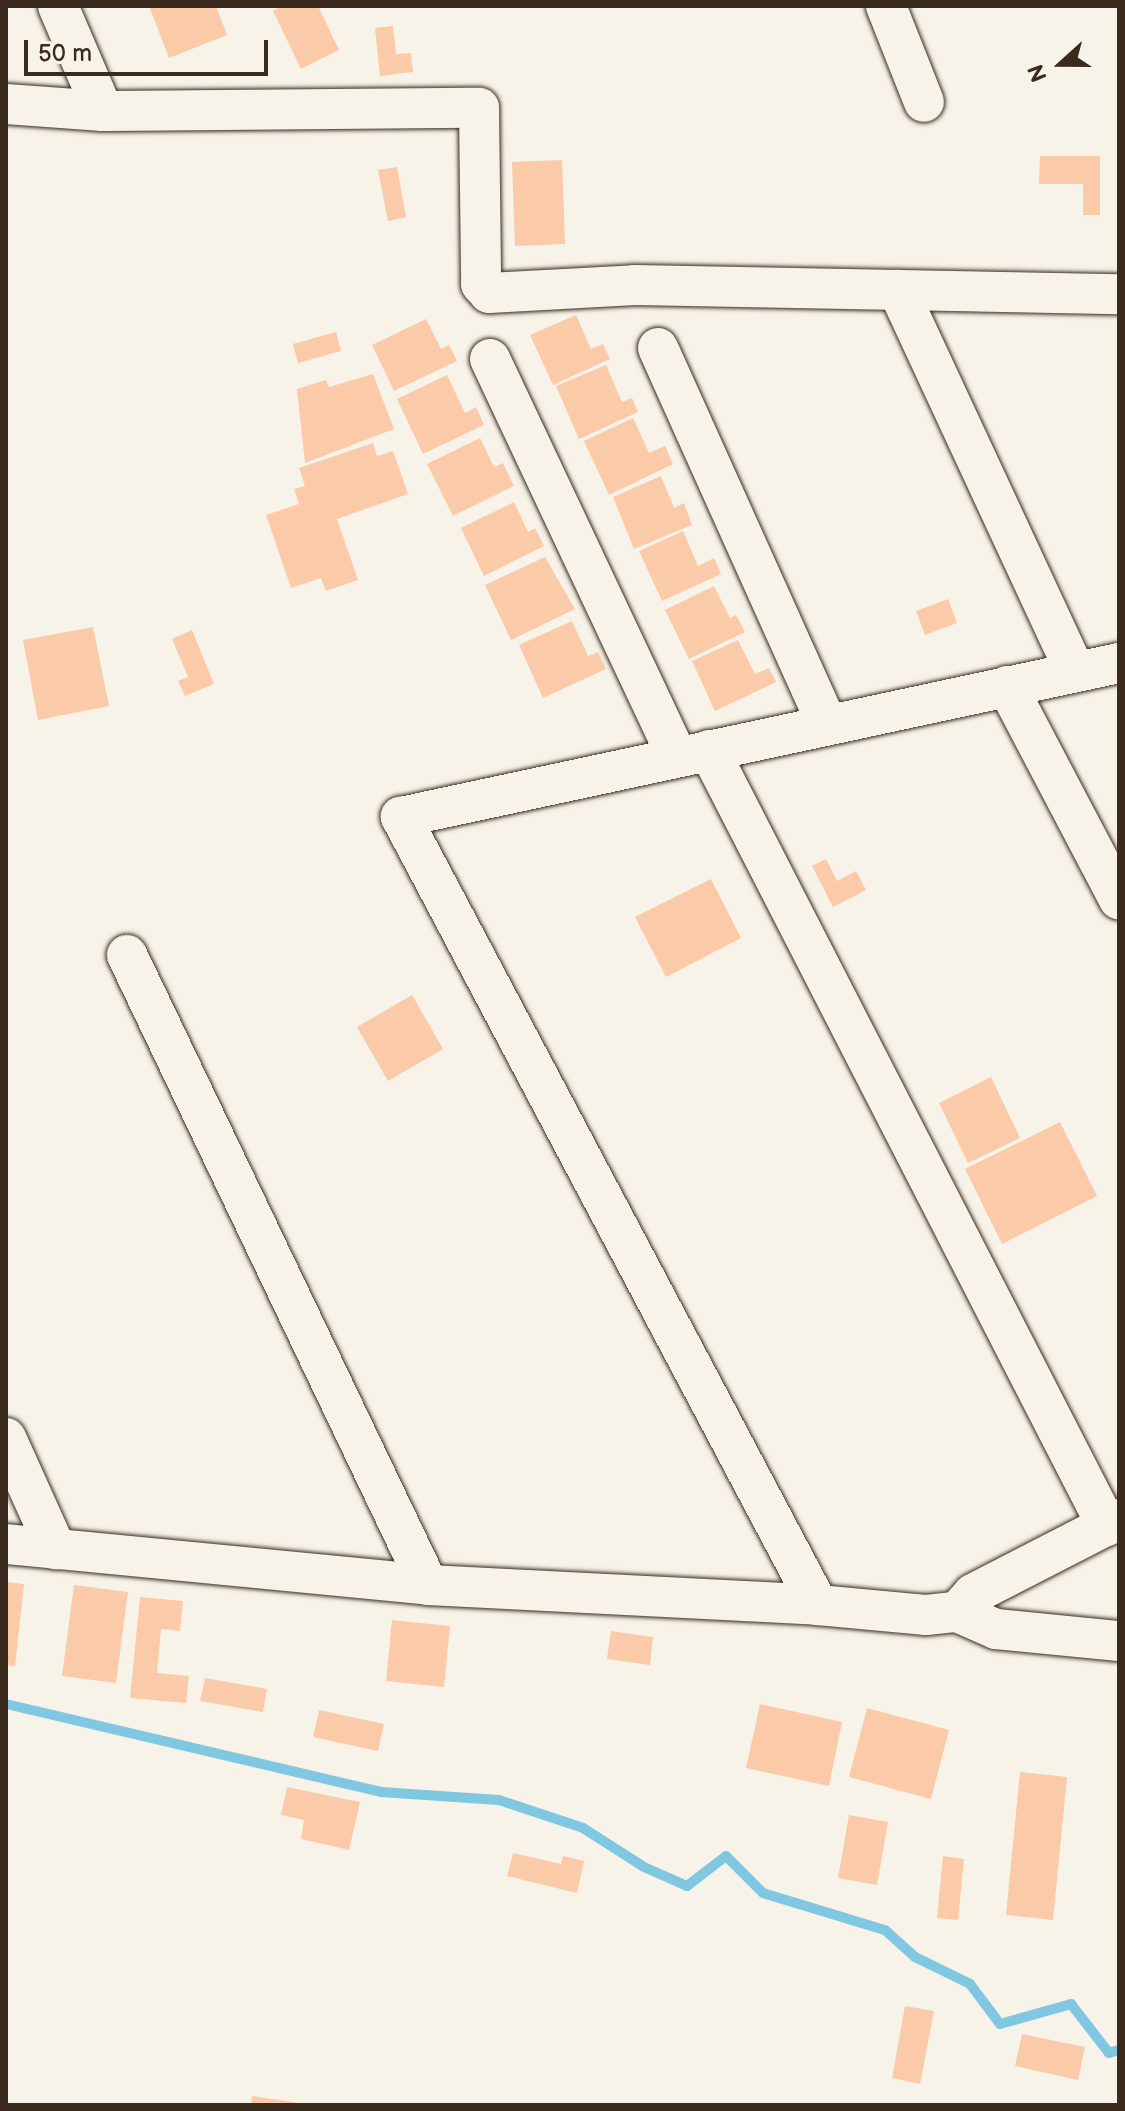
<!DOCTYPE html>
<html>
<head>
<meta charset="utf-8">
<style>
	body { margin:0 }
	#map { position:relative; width:1125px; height:2111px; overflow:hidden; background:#f7f3e8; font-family:"Balsamiq Sans",sans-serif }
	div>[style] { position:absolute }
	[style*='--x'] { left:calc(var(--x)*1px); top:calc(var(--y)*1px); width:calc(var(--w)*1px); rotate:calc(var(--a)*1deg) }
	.stream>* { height:10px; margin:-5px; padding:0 5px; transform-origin:5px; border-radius:5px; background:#80c7e1 }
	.building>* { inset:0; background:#facaa9 }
	.roads { filter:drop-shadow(0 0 2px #3b2a1e) drop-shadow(0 0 2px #3b2a1e) }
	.minor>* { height:40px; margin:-20px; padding:0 20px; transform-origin:20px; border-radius:20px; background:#f7f3e8 }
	span { translate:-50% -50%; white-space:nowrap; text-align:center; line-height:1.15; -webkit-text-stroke:6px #f7f3e8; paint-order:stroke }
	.frame { position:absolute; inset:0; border:8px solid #3b2a1e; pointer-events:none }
	.north { position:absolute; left:1021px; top:24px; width:80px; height:80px; -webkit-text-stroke:6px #f7f3e8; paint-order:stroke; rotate:249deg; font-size:22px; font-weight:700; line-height:32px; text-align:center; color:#3b2a1e }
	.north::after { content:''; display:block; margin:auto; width:28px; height:36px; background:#3b2a1e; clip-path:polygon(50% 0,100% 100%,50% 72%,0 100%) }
	.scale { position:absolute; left:24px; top:40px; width:244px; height:36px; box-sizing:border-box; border:4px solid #3b2a1e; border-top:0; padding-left:10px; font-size:24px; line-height:28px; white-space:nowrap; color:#3b2a1e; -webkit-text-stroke:6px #f7f3e8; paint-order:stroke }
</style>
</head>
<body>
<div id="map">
	<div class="stream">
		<i style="--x:6;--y:1704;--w:385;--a:13.2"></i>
		<i style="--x:381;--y:1792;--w:118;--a:3.9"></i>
		<i style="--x:499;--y:1800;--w:89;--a:18.4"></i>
		<i style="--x:583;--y:1828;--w:72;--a:32.6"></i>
		<i style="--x:644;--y:1867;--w:47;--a:23.8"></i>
		<i style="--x:687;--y:1886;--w:49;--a:-37.6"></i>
		<i style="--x:726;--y:1856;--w:52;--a:45"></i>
		<i style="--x:763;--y:1893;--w:127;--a:16.9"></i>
		<i style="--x:885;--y:1930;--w:40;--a:42"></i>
		<i style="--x:915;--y:1957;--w:61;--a:26.1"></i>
		<i style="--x:970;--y:1984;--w:50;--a:53.1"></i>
		<i style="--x:1000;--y:2024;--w:74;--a:-15.7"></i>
		<i style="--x:1071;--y:2004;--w:62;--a:52.2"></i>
		<i style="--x:1109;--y:2053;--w:10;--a:-17"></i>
	</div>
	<div class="building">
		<i style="clip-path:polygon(149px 6px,216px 6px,227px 35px,169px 58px)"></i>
		<i style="clip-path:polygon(283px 6px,318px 6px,339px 50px,301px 69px,273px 11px)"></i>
		<i style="clip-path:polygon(393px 26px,396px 54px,411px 53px,413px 72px,380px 76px,375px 28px)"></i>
		<i style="clip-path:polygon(1040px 156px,1100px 156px,1100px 215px,1083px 215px,1083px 184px,1039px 184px)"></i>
		<i style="clip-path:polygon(562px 160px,565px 244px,515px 246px,512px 162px)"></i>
		<i style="clip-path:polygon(397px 167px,406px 217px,388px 221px,378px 170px)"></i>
		<i style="clip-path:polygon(576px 315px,591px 349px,603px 344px,610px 359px,553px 385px,530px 335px)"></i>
		<i style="clip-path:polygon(426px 319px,441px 349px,449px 345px,457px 361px,394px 391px,372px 345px)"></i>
		<i style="clip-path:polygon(336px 332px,341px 351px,298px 363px,293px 344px)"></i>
		<i style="clip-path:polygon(606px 365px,622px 402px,632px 398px,638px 412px,579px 439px,556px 386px)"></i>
		<i style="clip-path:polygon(373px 374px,394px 429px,305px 463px,297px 389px,326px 380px,329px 387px)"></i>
		<i style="clip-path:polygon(447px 375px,465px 413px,476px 407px,484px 425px,423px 454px,397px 399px)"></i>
		<i style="clip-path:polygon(633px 418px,649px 453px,665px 446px,673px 464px,609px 495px,584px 441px)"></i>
		<i style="clip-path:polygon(480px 438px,494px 467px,503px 463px,514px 486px,453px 516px,427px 464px)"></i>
		<i style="clip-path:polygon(373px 443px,377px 456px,393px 451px,408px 494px,337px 519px,358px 580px,326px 591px,321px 578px,291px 588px,266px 515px,299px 504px,294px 489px,305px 486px,299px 468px)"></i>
		<i style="clip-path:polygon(661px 476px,674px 508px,684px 503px,692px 525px,634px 549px,613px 497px)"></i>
		<i style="clip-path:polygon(514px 502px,528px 532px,535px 528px,544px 546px,484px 576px,461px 528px)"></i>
		<i style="clip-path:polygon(683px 531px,698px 566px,714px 558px,721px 574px,662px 601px,639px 551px)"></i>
		<i style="clip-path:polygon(545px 557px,575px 609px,511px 640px,485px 585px)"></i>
		<i style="clip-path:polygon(714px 586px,730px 618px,736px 615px,745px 632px,689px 659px,665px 610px)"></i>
		<i style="clip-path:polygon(948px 599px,957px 623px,925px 635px,916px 611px)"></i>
		<i style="clip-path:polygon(572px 621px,588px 656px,598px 652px,606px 669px,543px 698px,519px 645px)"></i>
		<i style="clip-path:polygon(93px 627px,109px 706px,38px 720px,23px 640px)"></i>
		<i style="clip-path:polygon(192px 630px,214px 684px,185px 696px,178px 681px,188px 677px,172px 639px)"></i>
		<i style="clip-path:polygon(738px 640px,755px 674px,769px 668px,776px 682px,715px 711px,692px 661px)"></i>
		<i style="clip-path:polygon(826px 859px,837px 881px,856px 871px,866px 890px,833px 907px,812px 866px)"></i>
		<i style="clip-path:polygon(711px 879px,741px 938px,666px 977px,635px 917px)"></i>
		<i style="clip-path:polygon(412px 995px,443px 1049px,388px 1081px,357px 1027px)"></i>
		<i style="clip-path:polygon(991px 1077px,1020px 1138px,968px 1163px,939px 1103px)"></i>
		<i style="clip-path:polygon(1060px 1122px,1097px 1196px,1002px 1244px,965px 1169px)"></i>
		<i style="clip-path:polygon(6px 1582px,24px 1584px,15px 1666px,6px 1665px)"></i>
		<i style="clip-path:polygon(74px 1585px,128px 1592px,116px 1683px,62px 1676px)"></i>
		<i style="clip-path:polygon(140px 1597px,183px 1601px,180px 1631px,161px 1629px,157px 1673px,189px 1676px,186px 1703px,130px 1698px)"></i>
		<i style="clip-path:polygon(392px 1620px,450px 1626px,444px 1687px,386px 1681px)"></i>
		<i style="clip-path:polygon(611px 1631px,653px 1637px,650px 1665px,607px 1659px)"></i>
		<i style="clip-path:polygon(205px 1678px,267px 1689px,263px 1712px,200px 1701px)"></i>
		<i style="clip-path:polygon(760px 1704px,842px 1722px,829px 1786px,746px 1768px)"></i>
		<i style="clip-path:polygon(867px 1708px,949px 1730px,931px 1799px,849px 1777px)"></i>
		<i style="clip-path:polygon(319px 1710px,384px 1724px,378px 1751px,313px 1737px)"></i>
		<i style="clip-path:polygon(1020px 1772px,1067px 1777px,1053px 1920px,1006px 1915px)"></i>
		<i style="clip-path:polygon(287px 1787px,360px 1802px,349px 1850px,301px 1839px,304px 1820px,281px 1815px)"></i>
		<i style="clip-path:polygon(849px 1815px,888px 1822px,877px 1885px,838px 1878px)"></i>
		<i style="clip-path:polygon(513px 1853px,561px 1864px,563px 1856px,584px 1861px,577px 1893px,507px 1876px)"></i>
		<i style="clip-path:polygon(943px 1856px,964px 1859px,958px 1920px,937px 1918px)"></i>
		<i style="clip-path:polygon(905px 2006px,934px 2011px,920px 2084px,892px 2078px)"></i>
		<i style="clip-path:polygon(1022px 2034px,1085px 2047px,1078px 2080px,1015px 2066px)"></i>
		<i style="clip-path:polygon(252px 2096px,299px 2103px,299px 2105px,251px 2105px)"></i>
	</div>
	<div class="roads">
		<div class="minor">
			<i style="--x:58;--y:6;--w:114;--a:66.8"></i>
			<i style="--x:886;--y:6;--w:103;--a:68.4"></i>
			<i style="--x:6;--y:104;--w:97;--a:4.1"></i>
			<i style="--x:103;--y:111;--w:376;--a:-0.5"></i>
			<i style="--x:479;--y:108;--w:176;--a:89.3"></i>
			<i style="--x:481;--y:284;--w:12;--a:48"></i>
			<i style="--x:489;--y:293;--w:146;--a:-3.1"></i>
			<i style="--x:635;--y:285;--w:484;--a:1.1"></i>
			<i style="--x:898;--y:290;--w:421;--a:65.1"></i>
			<i style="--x:658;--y:348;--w:410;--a:65.8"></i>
			<i style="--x:490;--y:359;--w:440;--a:64.8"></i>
			<i style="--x:1007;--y:686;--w:241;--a:62.3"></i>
			<i style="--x:709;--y:750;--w:872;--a:62.85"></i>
			<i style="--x:127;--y:955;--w:698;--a:64.46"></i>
			<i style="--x:6;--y:1438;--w:122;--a:65.8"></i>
			<i style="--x:6;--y:1544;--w:424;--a:5.5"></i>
			<i style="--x:428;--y:1585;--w:391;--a:2.9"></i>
			<i style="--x:818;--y:1605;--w:108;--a:5.3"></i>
			<i style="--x:926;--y:1615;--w:31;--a:-6"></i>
			<i style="--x:957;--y:1612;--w:43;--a:23.6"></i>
			<i style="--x:996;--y:1629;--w:124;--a:5.6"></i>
			<i style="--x:818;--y:1605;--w:892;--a:-117.89"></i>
			<i style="--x:401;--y:817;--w:734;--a:-12.11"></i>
			<i style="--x:957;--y:1612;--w:24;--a:-48"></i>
			<i style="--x:973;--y:1594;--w:164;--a:-27.2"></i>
		</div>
	</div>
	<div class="frame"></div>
	<div class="north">N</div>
	<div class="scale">50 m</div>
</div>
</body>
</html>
